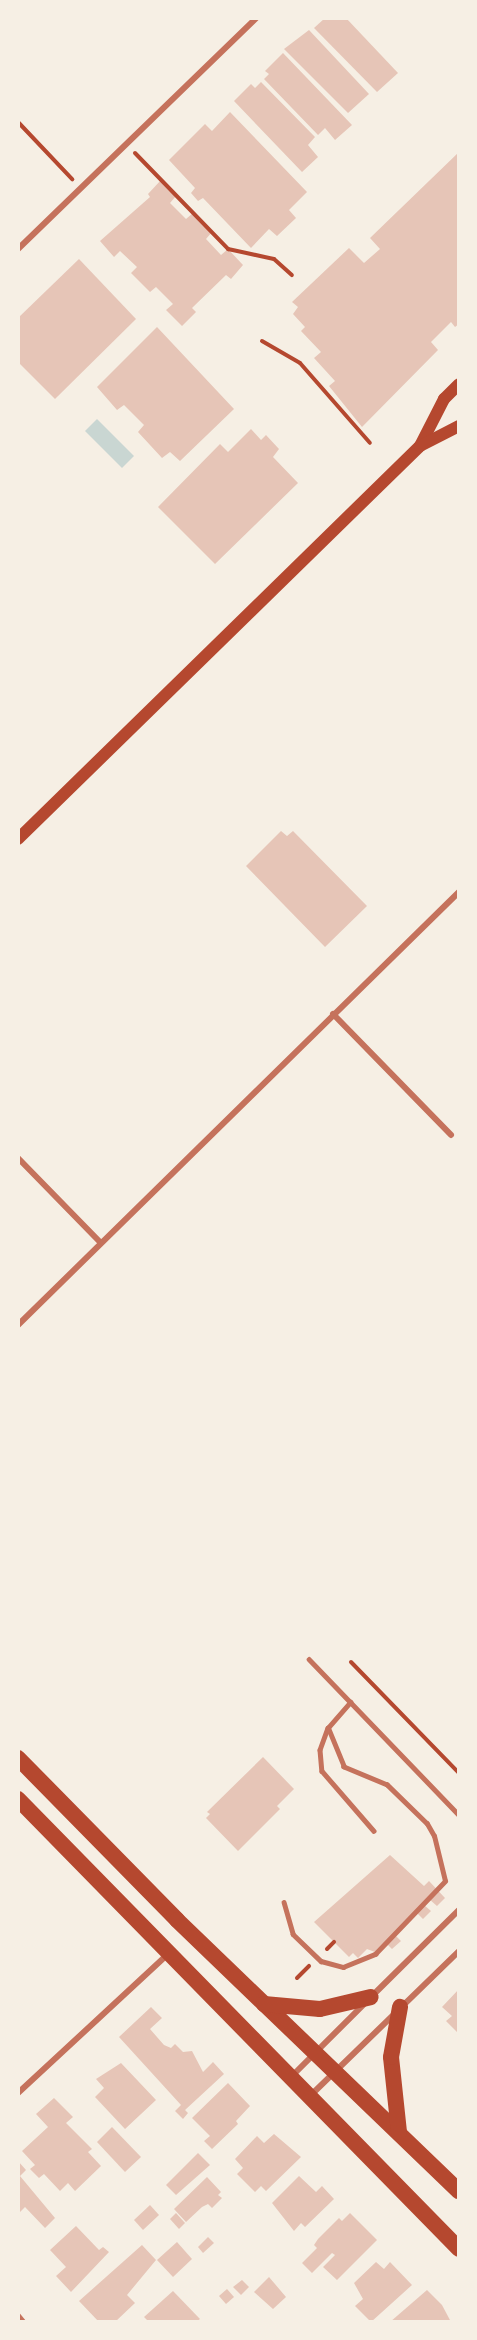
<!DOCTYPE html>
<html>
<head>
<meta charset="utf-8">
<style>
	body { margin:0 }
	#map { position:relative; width:477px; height:2340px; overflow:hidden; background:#f6efe4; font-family:Rubik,sans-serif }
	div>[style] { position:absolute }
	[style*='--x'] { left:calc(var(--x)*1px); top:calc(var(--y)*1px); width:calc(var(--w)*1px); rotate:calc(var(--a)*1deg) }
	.water>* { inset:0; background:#c9d6d2 }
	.building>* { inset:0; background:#e6c5b7 }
	.path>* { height:4px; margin:-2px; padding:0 2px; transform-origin:2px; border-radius:2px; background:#b5482f }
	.service>* { height:4.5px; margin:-2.25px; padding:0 2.25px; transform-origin:2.25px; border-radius:2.25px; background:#c5725c }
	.minor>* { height:6px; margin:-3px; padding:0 3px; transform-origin:3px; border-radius:3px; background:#c5725c }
	.secondary>* { height:12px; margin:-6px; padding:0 6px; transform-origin:6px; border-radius:6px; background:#b5482f }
	.trunk>* { height:16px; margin:-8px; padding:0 8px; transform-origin:8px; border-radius:8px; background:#b5482f }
	span { translate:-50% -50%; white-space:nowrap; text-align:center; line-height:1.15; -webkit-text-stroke:6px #f6efe4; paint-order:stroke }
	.frame { position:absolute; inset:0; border:20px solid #f6efe4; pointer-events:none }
</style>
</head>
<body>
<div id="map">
	<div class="water">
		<i style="clip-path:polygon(97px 419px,134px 456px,122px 468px,85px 431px)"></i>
	</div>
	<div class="building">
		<i style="clip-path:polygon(325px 18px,346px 18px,398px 73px,377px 92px,314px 28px)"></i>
		<i style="clip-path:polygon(309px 30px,369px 94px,348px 113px,284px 49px)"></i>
		<i style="clip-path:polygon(283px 53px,352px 125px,335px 140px,325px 128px,318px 135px,264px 79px,269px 74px,265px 71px)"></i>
		<i style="clip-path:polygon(261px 82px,315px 137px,308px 145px,318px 157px,302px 172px,234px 101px,251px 84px,255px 88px)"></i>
		<i style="clip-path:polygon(230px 112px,307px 192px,289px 210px,296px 218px,277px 236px,269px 229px,251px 248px,203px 198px,198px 201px,191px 193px,195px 188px,169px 160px,205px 124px,212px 131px)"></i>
		<i style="clip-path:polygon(459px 152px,459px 324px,455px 327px,451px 322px,431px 342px,438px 350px,362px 427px,329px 386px,335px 381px,314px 358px,321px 352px,301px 331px,305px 327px,293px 314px,298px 307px,292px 302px,349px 248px,364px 263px,380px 249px,370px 238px)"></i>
		<i style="clip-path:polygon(161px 180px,176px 196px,170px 203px,186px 219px,193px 213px,212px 232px,206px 239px,221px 255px,228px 249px,243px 265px,231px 279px,226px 275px,192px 308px,196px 312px,182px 326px,166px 310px,173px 304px,156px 287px,150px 292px,131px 273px,137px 267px,120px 251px,114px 257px,100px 241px,150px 197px,148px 194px)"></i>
		<i style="clip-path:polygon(79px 259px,136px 319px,55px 399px,18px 362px,18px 318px)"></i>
		<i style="clip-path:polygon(157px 327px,234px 409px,180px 461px,170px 452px,162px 458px,138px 432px,144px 425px,124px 405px,117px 410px,97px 387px)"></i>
		<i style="clip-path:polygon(251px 429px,261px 440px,266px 435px,279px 449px,273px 457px,298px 483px,215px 564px,158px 507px,220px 444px,228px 452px)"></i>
		<i style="clip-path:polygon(281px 831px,287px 836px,293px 831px,367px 906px,325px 947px,246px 866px)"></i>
		<i style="clip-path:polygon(263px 1757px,294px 1789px,277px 1806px,280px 1809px,238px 1851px,206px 1818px,210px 1814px,207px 1812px)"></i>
		<i style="clip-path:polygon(390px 1855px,424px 1886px,429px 1881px,445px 1898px,437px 1906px,429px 1899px,424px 1905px,431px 1911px,423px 1919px,416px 1912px,394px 1934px,401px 1941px,392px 1949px,385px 1942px,375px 1952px,367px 1949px,358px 1958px,353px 1953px,349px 1957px,314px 1922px)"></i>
		<i style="clip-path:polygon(459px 1989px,459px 2034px,446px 2021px,452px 2016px,442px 2007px)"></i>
		<i style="clip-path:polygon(151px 2007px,162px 2018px,150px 2029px,164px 2045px,171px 2048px,175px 2044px,183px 2052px,192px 2051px,203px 2072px,213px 2062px,224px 2074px,185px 2110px,188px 2113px,183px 2119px,175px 2111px,181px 2105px,119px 2037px)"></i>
		<i style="clip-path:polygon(121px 2063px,156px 2100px,125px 2129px,95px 2097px,104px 2088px,96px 2079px)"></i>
		<i style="clip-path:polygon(228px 2083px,250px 2106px,236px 2121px,238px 2124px,212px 2149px,204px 2141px,210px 2136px,192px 2118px)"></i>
		<i style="clip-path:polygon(54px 2098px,73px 2117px,66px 2123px,92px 2149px,88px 2152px,101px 2166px,75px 2191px,68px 2183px,60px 2191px,44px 2174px,39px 2178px,30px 2169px,35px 2165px,22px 2151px,48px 2127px,36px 2114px)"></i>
		<i style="clip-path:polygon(112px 2127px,141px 2157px,125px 2172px,97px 2142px)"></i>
		<i style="clip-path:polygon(274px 2134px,301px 2157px,266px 2191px,261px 2186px,255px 2192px,237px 2174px,243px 2168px,235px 2159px,257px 2136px,264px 2143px)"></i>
		<i style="clip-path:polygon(198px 2153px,210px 2165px,176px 2195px,166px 2185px)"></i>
		<i style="clip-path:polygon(18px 2161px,26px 2170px,20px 2176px,55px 2218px,45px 2228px,25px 2207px,18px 2214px)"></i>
		<i style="clip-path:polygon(299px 2176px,316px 2192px,322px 2186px,334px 2199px,305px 2227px,301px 2223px,294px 2231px,272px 2203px)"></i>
		<i style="clip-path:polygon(207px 2177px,221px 2192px,218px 2195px,222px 2198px,212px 2208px,208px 2204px,202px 2207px,186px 2222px,174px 2209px)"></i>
		<i style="clip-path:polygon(150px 2205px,159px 2215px,143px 2230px,134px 2220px)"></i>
		<i style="clip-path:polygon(176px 2213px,185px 2223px,179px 2229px,170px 2219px)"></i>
		<i style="clip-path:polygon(350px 2213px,377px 2240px,337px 2280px,323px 2267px,335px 2255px,332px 2253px,312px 2273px,302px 2263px,317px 2248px,314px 2245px,318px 2239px,339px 2218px,342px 2221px)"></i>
		<i style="clip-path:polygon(76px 2226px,99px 2250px,103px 2247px,109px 2252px,71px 2292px,56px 2276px,66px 2267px,50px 2250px)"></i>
		<i style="clip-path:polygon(208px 2237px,214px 2243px,203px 2253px,198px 2247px)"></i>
		<i style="clip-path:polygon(177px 2242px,192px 2259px,173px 2277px,157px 2260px)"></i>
		<i style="clip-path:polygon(142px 2245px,156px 2260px,127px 2295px,135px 2303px,115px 2322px,99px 2322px,79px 2301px)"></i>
		<i style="clip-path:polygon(376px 2262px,384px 2269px,390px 2262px,412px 2285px,371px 2322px,355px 2306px,363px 2299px,354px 2283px)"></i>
		<i style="clip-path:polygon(269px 2277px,286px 2297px,273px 2309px,254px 2292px)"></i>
		<i style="clip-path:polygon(242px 2280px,249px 2287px,241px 2295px,233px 2287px)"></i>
		<i style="clip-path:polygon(227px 2289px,234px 2297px,226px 2304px,219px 2296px)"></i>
		<i style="clip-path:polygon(427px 2290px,442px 2305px,451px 2322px,390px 2322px)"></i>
		<i style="clip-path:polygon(173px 2291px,200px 2319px,196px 2322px,149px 2322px,144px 2317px)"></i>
	</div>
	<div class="path">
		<i style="--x:18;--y:122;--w:79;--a:46.5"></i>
		<i style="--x:135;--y:153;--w:134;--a:45.9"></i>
		<i style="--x:228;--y:249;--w:47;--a:12.3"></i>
		<i style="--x:274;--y:259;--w:24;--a:42"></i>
		<i style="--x:262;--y:341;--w:44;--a:30.1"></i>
		<i style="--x:300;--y:363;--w:106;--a:48.8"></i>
		<i style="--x:351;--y:1662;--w:155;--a:45.8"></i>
		<i style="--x:327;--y:1949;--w:10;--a:-45"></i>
		<i style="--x:297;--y:1978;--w:17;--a:-45"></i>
	</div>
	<div class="service">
		<i style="--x:309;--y:1659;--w:216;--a:46.1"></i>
		<i style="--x:351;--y:1702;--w:35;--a:131"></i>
		<i style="--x:328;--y:1728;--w:23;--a:110"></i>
		<i style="--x:320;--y:1750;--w:21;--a:85"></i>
		<i style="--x:322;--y:1771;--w:79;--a:49.1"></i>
		<i style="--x:284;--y:1902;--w:33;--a:74"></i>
		<i style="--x:293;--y:1934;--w:39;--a:44"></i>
		<i style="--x:321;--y:1961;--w:23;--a:15"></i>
		<i style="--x:343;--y:1967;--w:35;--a:-22"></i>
		<i style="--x:375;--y:1954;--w:101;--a:-46.2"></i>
		<i style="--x:445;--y:1881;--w:46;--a:-103.7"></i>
		<i style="--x:434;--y:1836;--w:14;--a:-120"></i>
		<i style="--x:427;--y:1824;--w:56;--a:-135.7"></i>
		<i style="--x:387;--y:1785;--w:47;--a:-157.3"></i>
		<i style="--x:344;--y:1767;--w:42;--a:-112.3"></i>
	</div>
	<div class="minor">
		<i style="--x:18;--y:249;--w:332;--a:-44.1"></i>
		<i style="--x:333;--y:1014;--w:169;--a:45.7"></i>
		<i style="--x:18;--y:1158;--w:117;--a:45.7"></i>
		<i style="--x:18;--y:1325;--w:618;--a:-44.48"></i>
		<i style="--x:372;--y:1996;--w:122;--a:-44.7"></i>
		<i style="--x:291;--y:2077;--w:105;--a:-45"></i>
		<i style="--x:18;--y:2093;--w:203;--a:-42.8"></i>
		<i style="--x:311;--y:2095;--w:206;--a:-44.2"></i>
		<i style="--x:18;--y:2316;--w:8;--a:50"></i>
	</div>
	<div class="secondary">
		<i style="--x:420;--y:446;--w:53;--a:-62.9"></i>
		<i style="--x:444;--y:399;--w:21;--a:-45"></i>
		<i style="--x:18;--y:839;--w:562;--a:-44.35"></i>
		<i style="--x:420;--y:446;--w:44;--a:-27.1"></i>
	</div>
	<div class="trunk">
		<i style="--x:18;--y:1758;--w:227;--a:45.5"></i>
		<i style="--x:177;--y:1920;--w:391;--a:43.9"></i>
		<i style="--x:18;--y:1799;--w:630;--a:45.58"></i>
		<i style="--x:264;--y:2004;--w:56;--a:5.1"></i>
		<i style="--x:320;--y:2009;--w:52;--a:-13.2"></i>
		<i style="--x:399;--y:2132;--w:75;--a:-96.1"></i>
		<i style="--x:391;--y:2057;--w:51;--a:-79.8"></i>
	</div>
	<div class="frame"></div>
</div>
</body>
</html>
